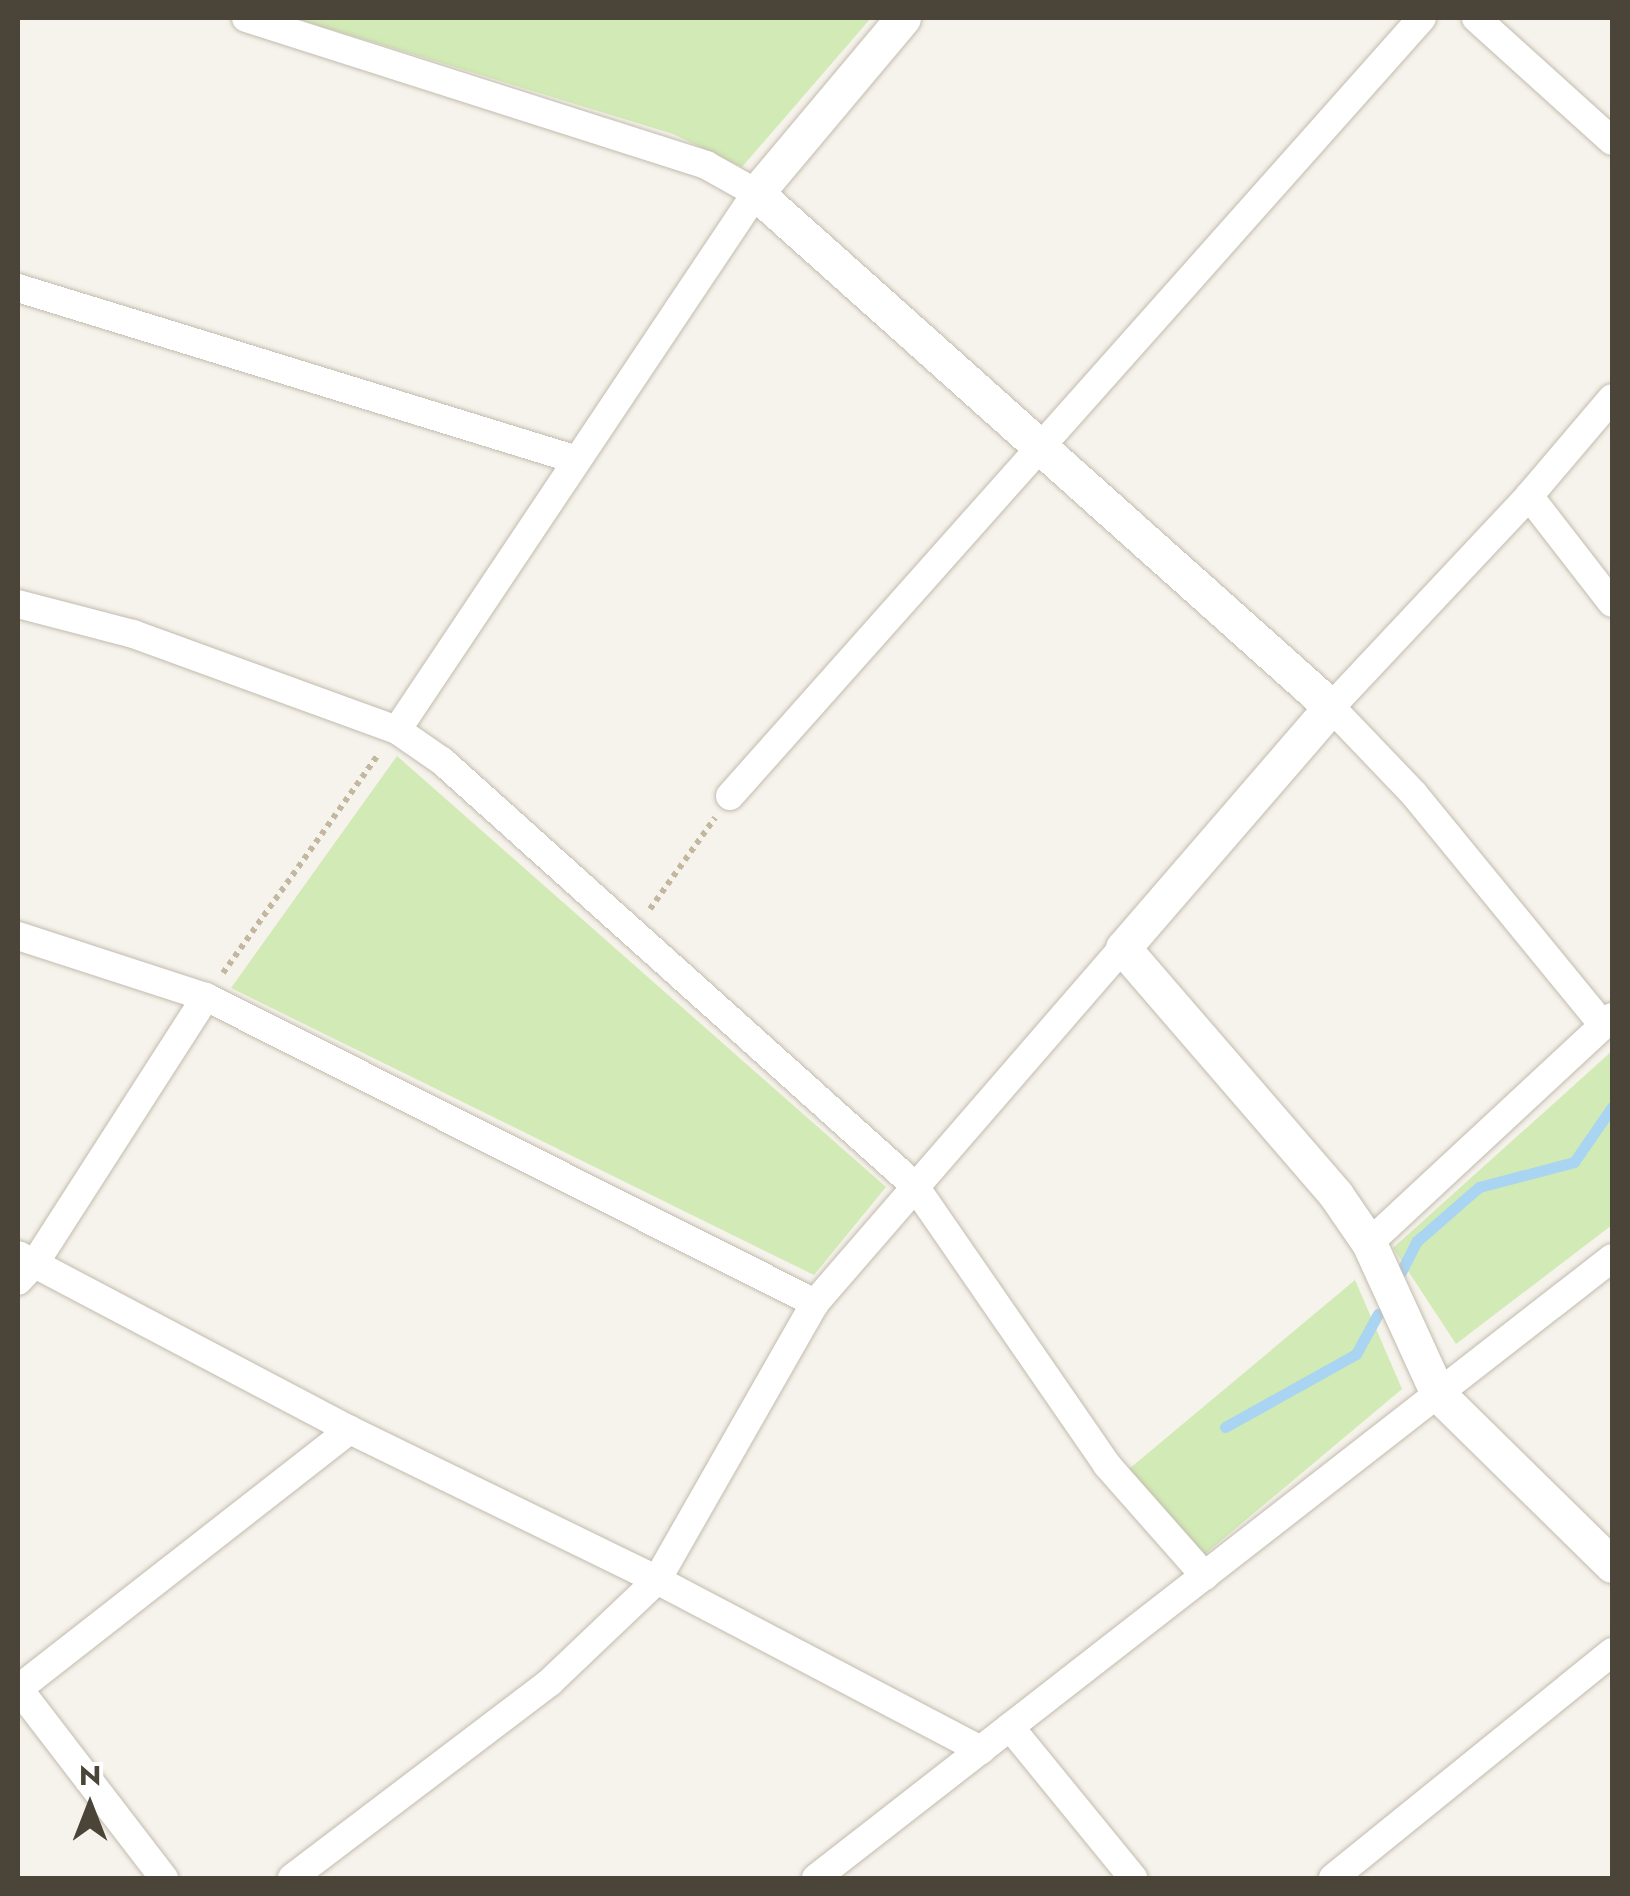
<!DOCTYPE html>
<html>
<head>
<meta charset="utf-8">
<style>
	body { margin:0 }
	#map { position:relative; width:1630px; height:1896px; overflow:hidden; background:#f6f3ec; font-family:Jost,sans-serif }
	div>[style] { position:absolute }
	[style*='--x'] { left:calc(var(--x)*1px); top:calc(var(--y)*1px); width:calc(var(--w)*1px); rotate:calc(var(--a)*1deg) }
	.green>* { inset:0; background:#d2eab5 }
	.stream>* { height:11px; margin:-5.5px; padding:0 5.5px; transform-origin:5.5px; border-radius:5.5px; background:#a9d4f2 }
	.path>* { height:6px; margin-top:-3px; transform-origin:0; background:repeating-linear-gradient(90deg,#c4b79f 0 5px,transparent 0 10px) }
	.roads { filter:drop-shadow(0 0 2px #c2bbae) drop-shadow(0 0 2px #c2bbae) }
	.minor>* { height:28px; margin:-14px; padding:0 14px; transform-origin:14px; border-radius:14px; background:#fff }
	.tertiary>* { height:35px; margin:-17.5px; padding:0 17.5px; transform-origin:17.5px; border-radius:17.5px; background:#fff }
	span { translate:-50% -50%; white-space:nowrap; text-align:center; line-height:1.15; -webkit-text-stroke:8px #fff; paint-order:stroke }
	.frame { position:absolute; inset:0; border:20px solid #4b4439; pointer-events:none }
	.north { position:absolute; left:40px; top:1756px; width:100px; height:100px; -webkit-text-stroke:8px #fff; paint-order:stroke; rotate:0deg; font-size:28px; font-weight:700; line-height:40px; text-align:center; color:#4b4439 }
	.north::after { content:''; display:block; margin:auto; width:35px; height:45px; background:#4b4439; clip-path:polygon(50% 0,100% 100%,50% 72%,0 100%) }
</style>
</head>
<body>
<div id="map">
	<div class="green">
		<i style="clip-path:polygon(294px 18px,871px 18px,742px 167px,673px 134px)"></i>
		<i style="clip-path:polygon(397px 756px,886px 1187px,814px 1275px,231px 988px)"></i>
		<i style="clip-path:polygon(1612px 1051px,1612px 1225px,1456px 1344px,1393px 1248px)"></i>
		<i style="clip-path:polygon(1355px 1280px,1402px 1389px,1204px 1555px,1129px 1469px)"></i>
	</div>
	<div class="stream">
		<i style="--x:1401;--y:1272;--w:35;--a:-63"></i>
		<i style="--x:1417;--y:1241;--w:82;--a:-41.1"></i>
		<i style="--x:1479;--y:1187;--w:98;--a:-14.7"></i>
		<i style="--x:1574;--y:1162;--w:67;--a:-55.4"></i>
		<i style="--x:1225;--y:1427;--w:150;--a:-29.1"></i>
		<i style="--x:1356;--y:1354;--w:46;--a:-61.2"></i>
	</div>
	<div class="path">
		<i style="--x:650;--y:909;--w:112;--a:-54.5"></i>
		<i style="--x:223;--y:973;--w:267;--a:-54.6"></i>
	</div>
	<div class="roads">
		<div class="minor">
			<i style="--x:246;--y:18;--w:483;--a:17.7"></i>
			<i style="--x:706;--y:165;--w:57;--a:29.2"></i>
			<i style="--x:756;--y:193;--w:646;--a:123.76"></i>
			<i style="--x:1476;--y:18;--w:183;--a:42.1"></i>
			<i style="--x:18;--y:288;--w:582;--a:17.1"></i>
			<i style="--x:1529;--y:496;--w:135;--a:52.2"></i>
			<i style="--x:18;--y:604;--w:119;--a:14.6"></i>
			<i style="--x:133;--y:634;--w:281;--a:20"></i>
			<i style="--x:397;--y:730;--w:55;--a:34.6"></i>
			<i style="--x:442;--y:761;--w:634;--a:41.93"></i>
			<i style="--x:914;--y:1185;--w:340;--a:55.4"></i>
			<i style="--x:1107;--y:1465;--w:148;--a:48.6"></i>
			<i style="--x:730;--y:796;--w:1041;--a:-48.35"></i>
			<i style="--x:18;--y:936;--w:198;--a:18"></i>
			<i style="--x:206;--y:997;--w:682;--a:26.68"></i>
			<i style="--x:1603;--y:1025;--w:298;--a:-129.3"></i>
			<i style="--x:1414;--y:794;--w:120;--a:-133.7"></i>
			<i style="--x:1331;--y:707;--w:289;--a:-46.8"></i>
			<i style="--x:1529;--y:496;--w:128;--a:-49.7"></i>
			<i style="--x:1369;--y:1243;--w:332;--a:-42.9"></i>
			<i style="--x:18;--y:1255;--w:375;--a:27.8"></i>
			<i style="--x:350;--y:1430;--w:342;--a:26"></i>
			<i style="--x:657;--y:1580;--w:366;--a:27.7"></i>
			<i style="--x:18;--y:1281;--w:25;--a:-47"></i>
			<i style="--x:35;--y:1263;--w:316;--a:-57.3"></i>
			<i style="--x:18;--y:1688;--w:240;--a:52.5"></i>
			<i style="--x:18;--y:1689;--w:421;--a:-38"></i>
			<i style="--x:1010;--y:1727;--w:195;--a:50.8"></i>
			<i style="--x:292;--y:1878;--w:324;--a:-37.2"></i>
			<i style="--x:550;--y:1682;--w:148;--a:-43.6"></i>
			<i style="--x:657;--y:1580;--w:319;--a:-60.3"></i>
			<i style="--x:815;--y:1303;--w:470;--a:-49.1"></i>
			<i style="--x:816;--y:1878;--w:1009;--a:-37.91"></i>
			<i style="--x:1333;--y:1878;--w:359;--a:-39"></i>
		</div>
		<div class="tertiary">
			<i style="--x:903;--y:18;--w:229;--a:130"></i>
			<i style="--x:756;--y:193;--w:771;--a:41.79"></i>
			<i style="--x:1331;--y:707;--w:318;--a:130.8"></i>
			<i style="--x:1123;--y:948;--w:326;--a:49.2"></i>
			<i style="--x:1336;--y:1195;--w:58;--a:55.5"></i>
			<i style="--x:1369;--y:1243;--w:166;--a:65.4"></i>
			<i style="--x:1438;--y:1394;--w:244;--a:44.5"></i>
		</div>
	</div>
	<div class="frame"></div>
	<div class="north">N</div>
</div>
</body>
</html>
